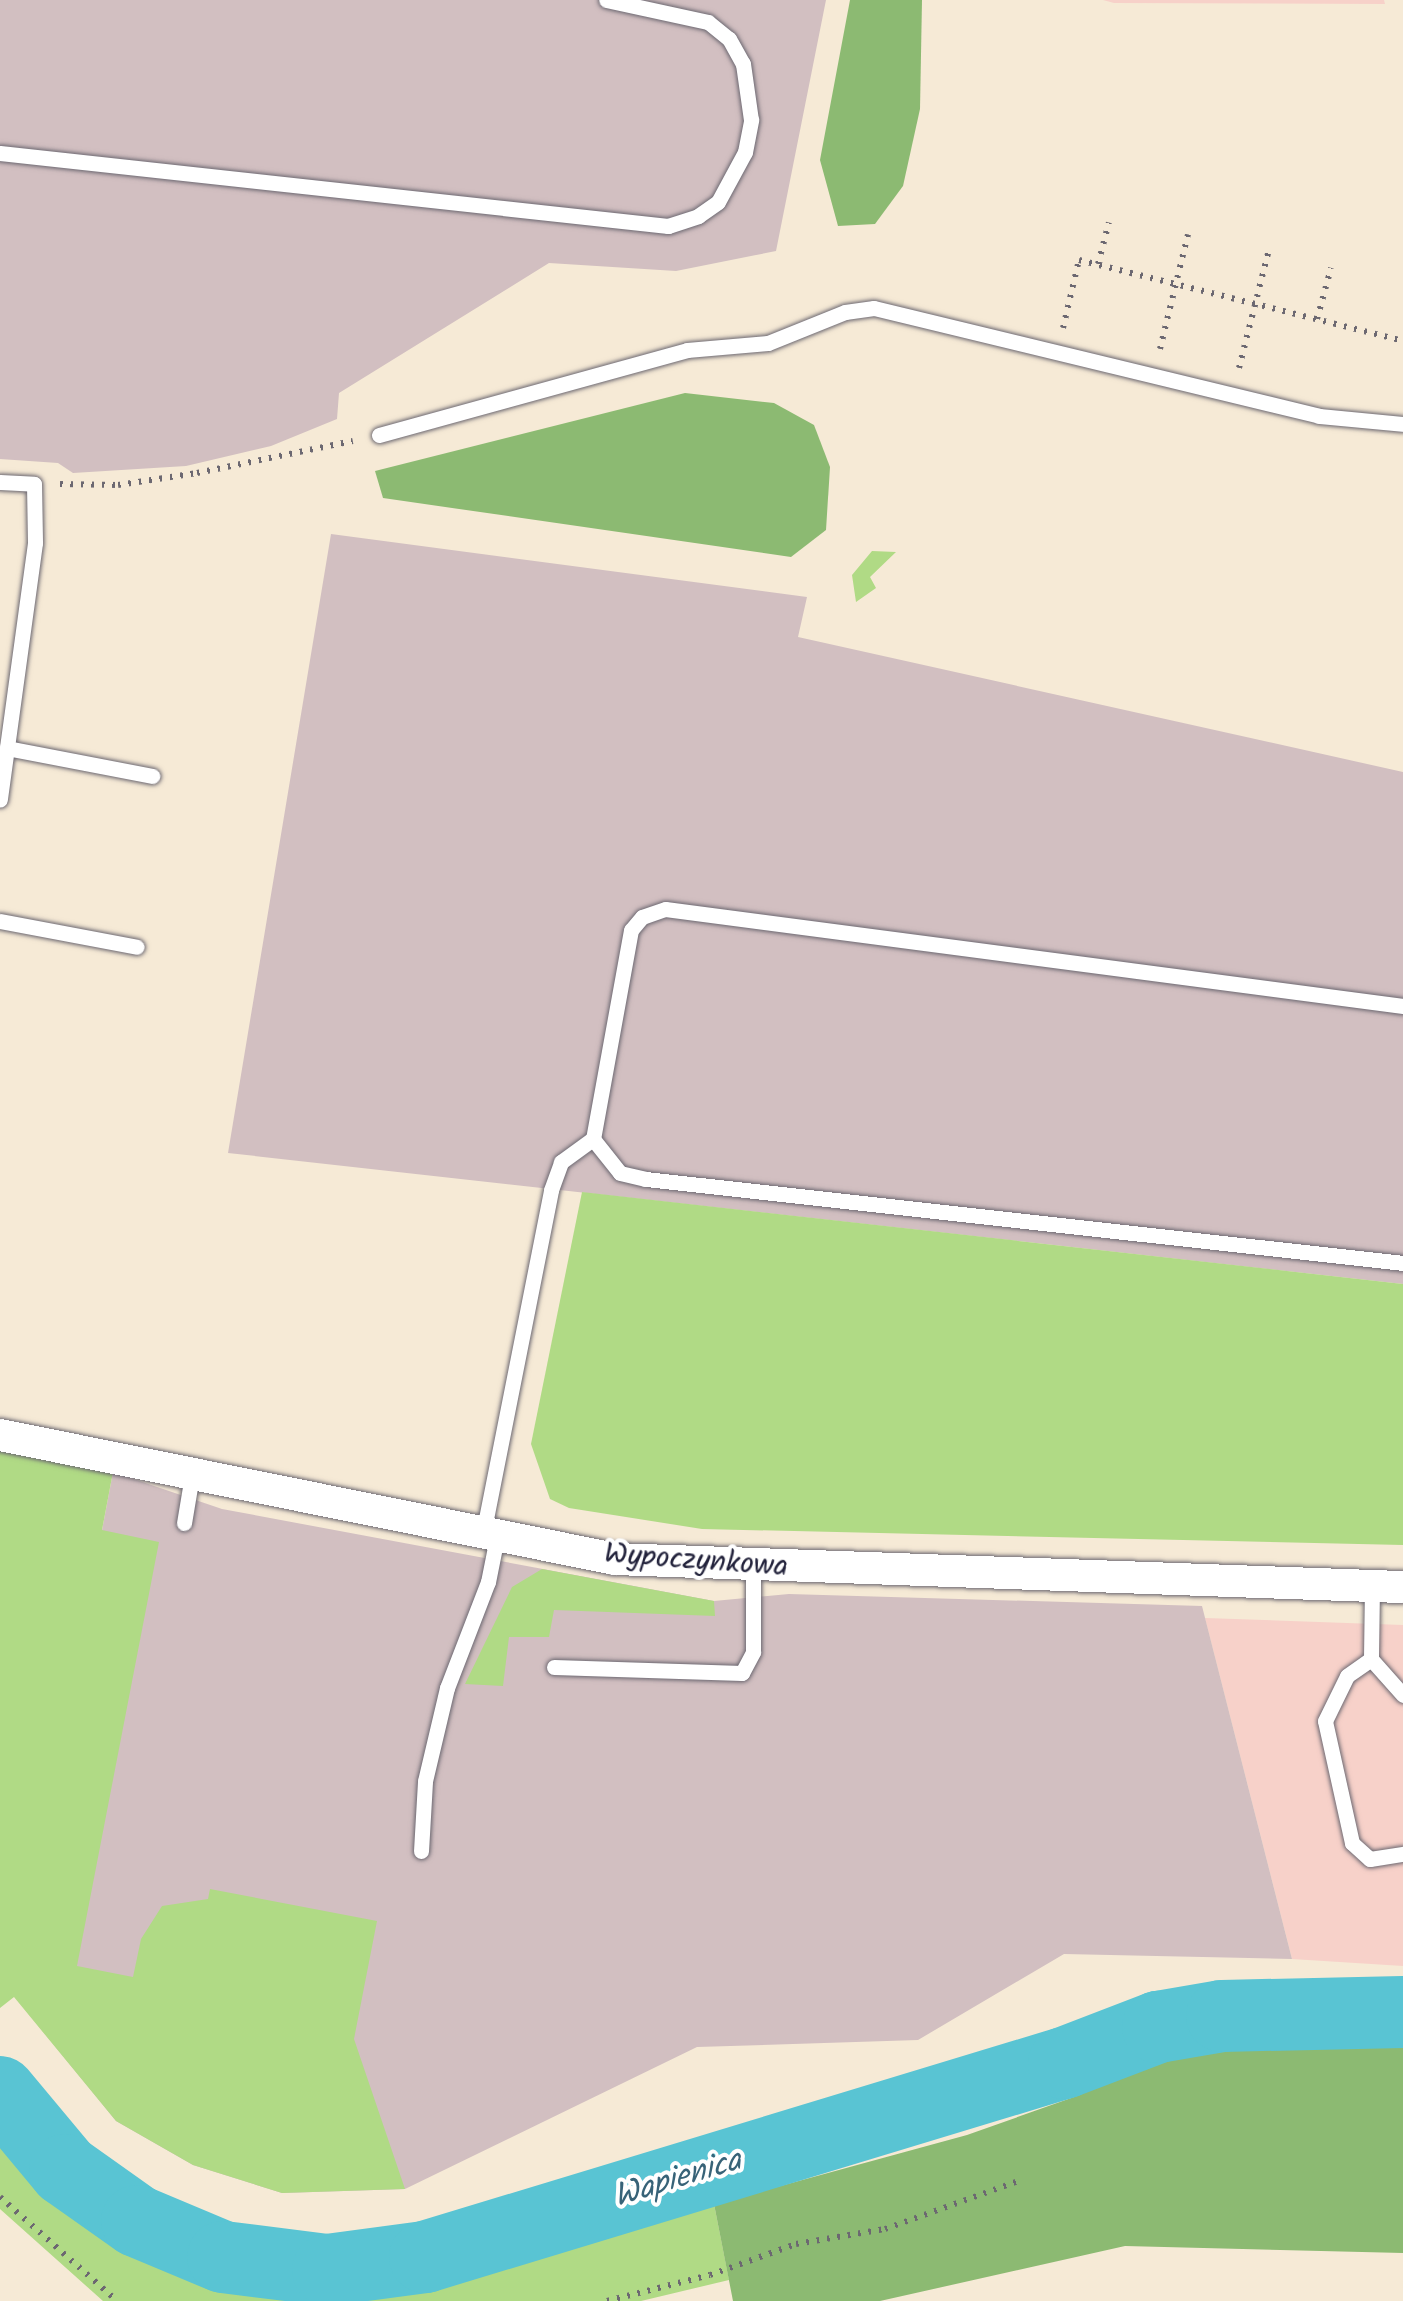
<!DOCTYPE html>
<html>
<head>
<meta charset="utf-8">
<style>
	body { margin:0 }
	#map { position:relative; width:1403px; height:2301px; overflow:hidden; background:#f6ead6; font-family:Kalam,sans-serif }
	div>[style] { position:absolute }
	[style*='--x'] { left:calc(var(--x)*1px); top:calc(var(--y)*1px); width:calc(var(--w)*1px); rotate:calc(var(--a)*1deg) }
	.built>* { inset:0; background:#f7d1c9 }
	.industrial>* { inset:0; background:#d2bfc1 }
	.green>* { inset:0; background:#b0da85 }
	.forest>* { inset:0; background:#8cba72 }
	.river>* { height:72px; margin:-36px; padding:0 36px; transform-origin:36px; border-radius:36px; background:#59c4d3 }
	.path>* { height:6px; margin-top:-3px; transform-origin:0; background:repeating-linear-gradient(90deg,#6c6871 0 2.5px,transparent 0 10.5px) }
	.roads { filter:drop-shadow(0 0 2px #6c6871) drop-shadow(0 0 2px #6c6871) }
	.lane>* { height:15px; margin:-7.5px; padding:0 7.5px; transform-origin:7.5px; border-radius:7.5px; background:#fff }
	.street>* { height:32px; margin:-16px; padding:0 16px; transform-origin:16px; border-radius:16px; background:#fff }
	span { translate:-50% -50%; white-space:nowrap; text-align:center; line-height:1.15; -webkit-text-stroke:8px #fff; paint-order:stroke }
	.street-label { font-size:30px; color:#22223b }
	.water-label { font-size:32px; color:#386378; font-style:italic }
</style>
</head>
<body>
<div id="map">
	<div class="built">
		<i style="clip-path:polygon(1103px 0,1384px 0,1385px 4px,1114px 3px)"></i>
		<i style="clip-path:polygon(1205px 1618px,1403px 1625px,1403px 1966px,1292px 1959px)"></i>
	</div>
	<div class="industrial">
		<i style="clip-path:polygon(0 0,826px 0,776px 251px,676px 271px,549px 263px,339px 393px,337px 419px,271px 446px,186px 466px,73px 473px,58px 463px,0 459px)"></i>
		<i style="clip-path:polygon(331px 534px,807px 597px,798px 637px,1403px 772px,1403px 1284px,228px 1153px)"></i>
		<i style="clip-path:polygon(113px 1472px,222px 1509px,714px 1601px,789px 1594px,1202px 1606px,1292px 1959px,1064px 1954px,918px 2040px,697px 2047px,405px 2189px,282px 2193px,193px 2165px,116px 2121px,14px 1996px)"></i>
	</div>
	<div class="green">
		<i style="clip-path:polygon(872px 551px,896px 552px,870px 577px,876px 588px,856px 602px,852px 575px)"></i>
		<i style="clip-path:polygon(582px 1192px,1403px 1284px,1403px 1545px,702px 1529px,569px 1508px,550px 1499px,531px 1444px)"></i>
		<i style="clip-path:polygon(0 1450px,113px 1472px,102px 1530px,159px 1542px,77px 1966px,133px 1977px,141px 1939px,162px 1906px,208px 1899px,210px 1889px,377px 1921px,354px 2039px,405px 2189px,282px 2193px,193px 2165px,116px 2121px,14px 1997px,0 2008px)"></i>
		<i style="clip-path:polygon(542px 1569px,714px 1601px,715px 1616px,554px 1610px,549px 1637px,509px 1637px,503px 1686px,465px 1684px,512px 1587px)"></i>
		<i style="clip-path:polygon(0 2120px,107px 2237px,167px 2269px,322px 2300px,429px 2291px,714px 2204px,729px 2280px,641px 2301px,103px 2301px,0 2209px)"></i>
	</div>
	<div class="forest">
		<i style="clip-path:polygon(850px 0,922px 0,920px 109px,903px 186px,875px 224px,838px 226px,820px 160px)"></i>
		<i style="clip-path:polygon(685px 393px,774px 403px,814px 425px,830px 467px,826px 530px,791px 557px,383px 498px,375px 471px)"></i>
		<i style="clip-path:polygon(1403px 2026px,1403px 2253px,1125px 2246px,880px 2301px,733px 2301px,714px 2204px,967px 2135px,1074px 2097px,1198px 2035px)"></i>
	</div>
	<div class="river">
		<i style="--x:0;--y:2092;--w:102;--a:50.2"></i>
		<i style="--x:65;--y:2170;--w:88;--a:35.3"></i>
		<i style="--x:137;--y:2221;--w:93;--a:22.7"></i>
		<i style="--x:223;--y:2257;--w:106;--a:7.1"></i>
		<i style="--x:328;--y:2270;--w:98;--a:-7.6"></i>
		<i style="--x:425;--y:2257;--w:668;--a:-16.89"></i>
		<i style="--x:1064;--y:2063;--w:101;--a:-21"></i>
		<i style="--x:1158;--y:2027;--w:65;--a:-9.8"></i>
		<i style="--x:1222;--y:2016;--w:181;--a:-1.3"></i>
	</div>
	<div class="path">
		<i style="--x:1098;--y:264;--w:43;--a:-75.3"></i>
		<i style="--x:1317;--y:319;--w:53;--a:-74.6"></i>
		<i style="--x:1063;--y:328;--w:70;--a:-76.8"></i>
		<i style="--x:1079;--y:260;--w:334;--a:14"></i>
		<i style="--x:1160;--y:349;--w:118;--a:-76.3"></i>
		<i style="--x:1239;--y:368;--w:119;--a:-75.8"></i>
		<i style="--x:60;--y:484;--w:58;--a:1"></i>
		<i style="--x:118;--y:485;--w:80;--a:-8.6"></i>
		<i style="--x:197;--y:473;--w:159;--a:-11.6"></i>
		<i style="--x:0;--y:2197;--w:157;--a:41.6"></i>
		<i style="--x:607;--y:2301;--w:106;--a:-14.2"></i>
		<i style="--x:710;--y:2275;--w:91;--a:-19.8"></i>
		<i style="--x:796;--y:2244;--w:90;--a:-9.6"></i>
		<i style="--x:885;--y:2229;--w:145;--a:-19.8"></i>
	</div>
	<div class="roads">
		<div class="lane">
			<i style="--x:0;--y:153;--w:672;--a:6.24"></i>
			<i style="--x:668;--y:226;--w:32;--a:-18"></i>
			<i style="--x:698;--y:216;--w:24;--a:-35"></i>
			<i style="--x:718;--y:202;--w:57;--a:-61.6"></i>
			<i style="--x:745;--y:152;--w:33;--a:-79"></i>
			<i style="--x:751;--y:120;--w:57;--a:-98.1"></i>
			<i style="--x:743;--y:64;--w:29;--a:-119"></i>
			<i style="--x:729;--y:39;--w:27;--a:-141"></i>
			<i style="--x:708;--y:22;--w:104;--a:-167.8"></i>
			<i style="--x:379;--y:435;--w:320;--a:-15.4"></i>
			<i style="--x:687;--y:350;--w:81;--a:-4.9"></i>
			<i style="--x:768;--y:343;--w:83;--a:-21.9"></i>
			<i style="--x:845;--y:312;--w:29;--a:-8"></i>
			<i style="--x:874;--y:308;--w:458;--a:13.6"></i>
			<i style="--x:1319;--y:416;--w:84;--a:5.4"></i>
			<i style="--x:0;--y:482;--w:34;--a:3"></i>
			<i style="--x:34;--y:484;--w:59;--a:89"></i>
			<i style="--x:35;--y:543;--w:259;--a:97.8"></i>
			<i style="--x:7;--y:748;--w:148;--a:10.9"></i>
			<i style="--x:0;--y:921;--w:139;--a:10.7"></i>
			<i style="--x:1403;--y:1006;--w:744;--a:-172.51"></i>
			<i style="--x:665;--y:909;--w:24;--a:161"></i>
			<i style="--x:642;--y:917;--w:17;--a:130"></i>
			<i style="--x:631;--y:930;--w:212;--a:100.3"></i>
			<i style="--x:593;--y:1139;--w:43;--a:51.5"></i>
			<i style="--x:620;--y:1173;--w:27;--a:13"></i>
			<i style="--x:646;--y:1179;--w:762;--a:6.33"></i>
			<i style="--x:184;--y:1523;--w:49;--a:-80.5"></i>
			<i style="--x:483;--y:1534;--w:351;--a:-78.8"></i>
			<i style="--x:551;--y:1190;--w:30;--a:-70"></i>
			<i style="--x:561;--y:1162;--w:39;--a:-36"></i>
			<i style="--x:1372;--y:1586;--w:73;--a:90.8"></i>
			<i style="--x:1371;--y:1659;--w:48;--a:48.4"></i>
			<i style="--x:1371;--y:1659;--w:29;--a:145"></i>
			<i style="--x:1347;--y:1676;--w:50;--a:116.1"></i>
			<i style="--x:1325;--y:1721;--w:125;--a:77.5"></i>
			<i style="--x:1352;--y:1843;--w:24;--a:42"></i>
			<i style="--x:1370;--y:1859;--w:33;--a:-9"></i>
			<i style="--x:554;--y:1667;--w:188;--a:1.8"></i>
			<i style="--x:742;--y:1673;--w:24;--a:-62"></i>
			<i style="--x:753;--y:1652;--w:85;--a:-90"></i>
			<i style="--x:421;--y:1851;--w:70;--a:-86.7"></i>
			<i style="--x:425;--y:1781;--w:96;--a:-76.7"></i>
			<i style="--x:447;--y:1688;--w:114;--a:-68.9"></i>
			<i style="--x:488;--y:1582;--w:46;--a:-78.7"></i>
		</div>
		<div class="street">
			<i style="--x:0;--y:1435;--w:627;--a:11.4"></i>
			<i style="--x:615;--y:1559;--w:788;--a:2.04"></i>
		</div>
	</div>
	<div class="street-label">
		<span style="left:696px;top:1561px;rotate:4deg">Wypoczynkowa</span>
	</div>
	<div class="water-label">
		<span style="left:678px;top:2180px;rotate:-17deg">Wapienica</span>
	</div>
</div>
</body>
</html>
